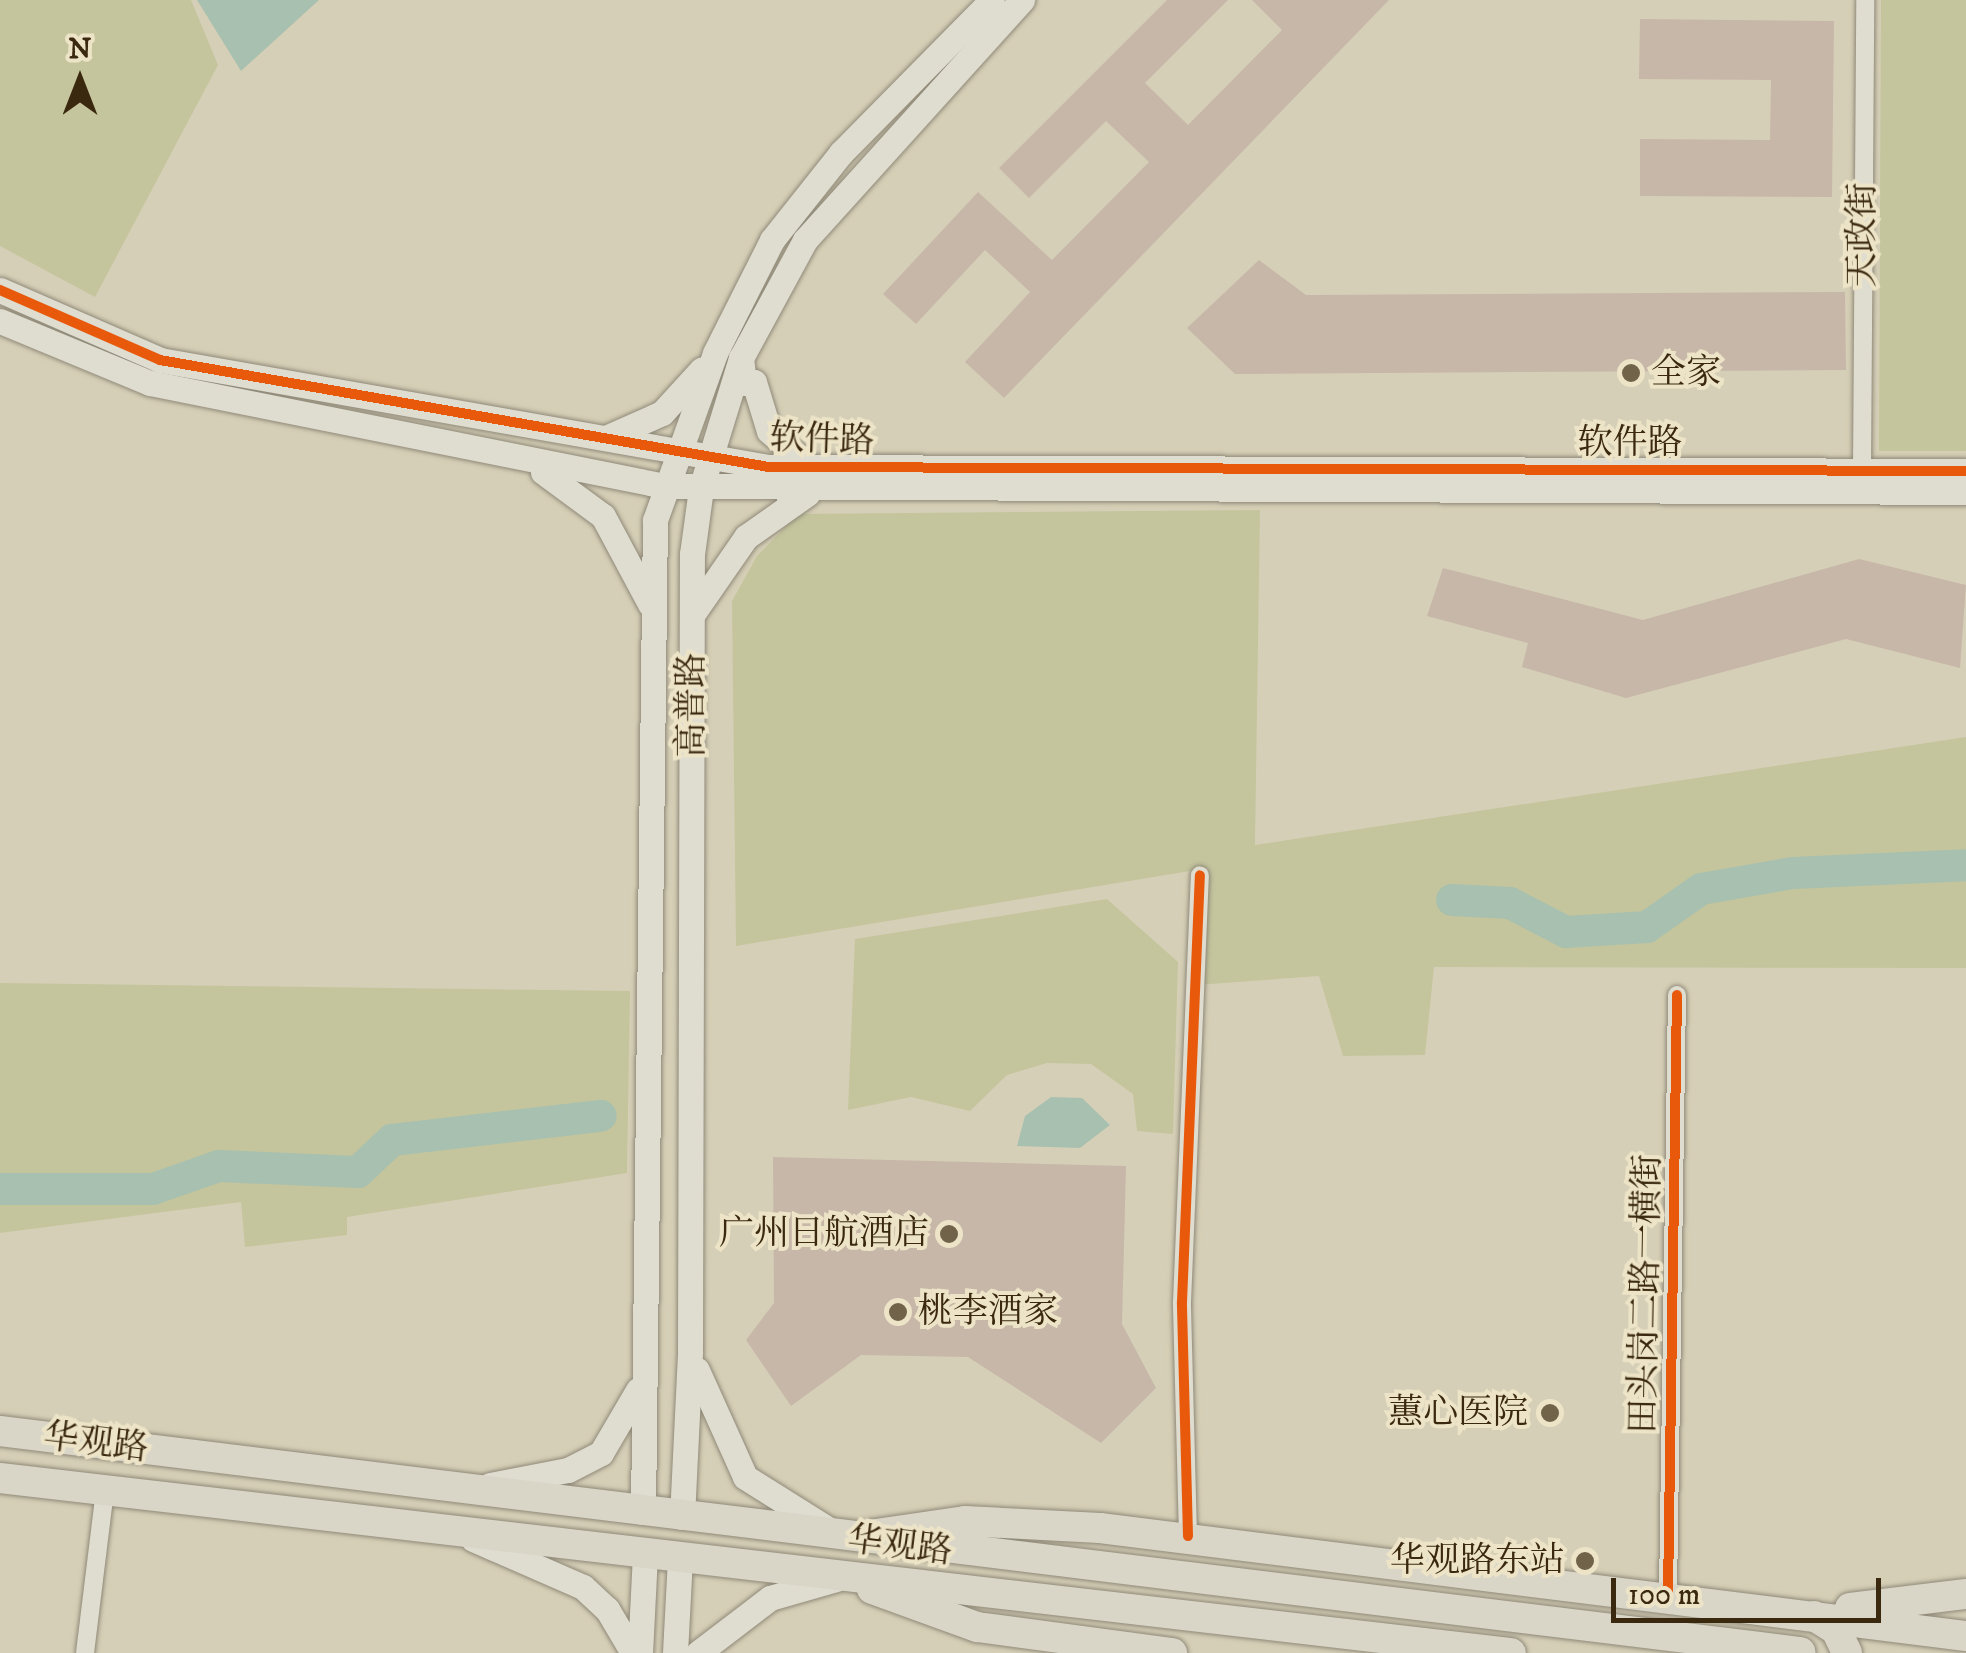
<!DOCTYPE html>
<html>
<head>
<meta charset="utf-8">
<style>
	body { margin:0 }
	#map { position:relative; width:1966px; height:1653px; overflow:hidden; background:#d6cfb7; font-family:"IM FELL DW Pica","Noto Serif SC",serif }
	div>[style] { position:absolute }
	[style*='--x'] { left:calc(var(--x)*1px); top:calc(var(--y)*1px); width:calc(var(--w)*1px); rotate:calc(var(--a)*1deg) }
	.green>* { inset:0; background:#c4c59d }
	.water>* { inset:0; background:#a8c0af }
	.river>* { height:32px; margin:-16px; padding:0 16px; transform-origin:16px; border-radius:16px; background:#a8c0af }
	.building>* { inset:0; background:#c7b7a8 }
	.roads { filter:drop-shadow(0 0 2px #8f8978) drop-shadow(0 0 2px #8f8978) }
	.street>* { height:18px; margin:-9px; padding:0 9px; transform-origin:9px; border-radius:9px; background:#dfdcd0 }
	.secondary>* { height:25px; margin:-12.5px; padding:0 12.5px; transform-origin:12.5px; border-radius:12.5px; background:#dfdcd0 }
	.primary>* { height:30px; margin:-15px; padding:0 15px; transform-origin:15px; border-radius:15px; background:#d9d6c8 }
	.cycleway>* { height:10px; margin:-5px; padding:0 5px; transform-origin:5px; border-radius:5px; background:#e8590c }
	.dots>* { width:28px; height:28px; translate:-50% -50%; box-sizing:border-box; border:5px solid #ede4c8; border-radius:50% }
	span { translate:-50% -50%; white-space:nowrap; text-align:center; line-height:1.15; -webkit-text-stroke:8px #ede4c8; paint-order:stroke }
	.street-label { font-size:35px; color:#3a280f }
	.poi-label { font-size:35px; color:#3a280f }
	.left { translate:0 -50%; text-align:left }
	.right { translate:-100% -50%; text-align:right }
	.north { position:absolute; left:30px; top:30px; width:100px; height:100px; -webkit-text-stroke:8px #ede4c8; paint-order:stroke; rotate:0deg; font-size:28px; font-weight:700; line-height:40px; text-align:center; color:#3a280f }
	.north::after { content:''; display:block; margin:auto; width:35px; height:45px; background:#3a280f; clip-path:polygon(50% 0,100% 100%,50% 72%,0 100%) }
	.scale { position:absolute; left:1611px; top:1578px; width:270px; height:45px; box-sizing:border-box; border:5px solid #3a280f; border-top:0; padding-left:12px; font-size:30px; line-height:35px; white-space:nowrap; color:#3a280f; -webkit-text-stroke:8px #ede4c8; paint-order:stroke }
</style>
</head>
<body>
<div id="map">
	<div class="green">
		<i style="clip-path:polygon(0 0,191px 0,218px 65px,95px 297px,0 246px)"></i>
		<i style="clip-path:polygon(1881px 0,1966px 0,1966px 451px,1879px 451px)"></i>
		<i style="clip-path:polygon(1260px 510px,1255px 845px,1966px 737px,1966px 968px,1434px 967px,1425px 1055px,1343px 1056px,1319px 976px,1196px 985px,1208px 868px,736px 946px,732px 601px,757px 556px,798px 514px)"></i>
		<i style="clip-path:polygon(1107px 899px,1178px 962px,1173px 1134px,1137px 1131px,1133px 1094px,1091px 1064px,1047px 1063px,1007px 1075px,970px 1111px,911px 1097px,848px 1110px,855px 939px)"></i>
		<i style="clip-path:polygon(0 983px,630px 991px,627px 1173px,347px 1217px,347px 1235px,245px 1247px,241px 1202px,0 1233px)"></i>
	</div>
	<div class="water">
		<i style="clip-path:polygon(197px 0,319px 0,241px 71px)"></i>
		<i style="clip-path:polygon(1051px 1097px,1082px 1098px,1110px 1125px,1080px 1148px,1017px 1146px,1025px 1116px)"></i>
	</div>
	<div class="river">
		<i style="--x:1452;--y:900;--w:58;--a:3"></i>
		<i style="--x:1510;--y:903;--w:63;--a:27.4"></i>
		<i style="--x:1566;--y:932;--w:81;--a:-3.5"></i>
		<i style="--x:1647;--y:927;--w:66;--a:-35.1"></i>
		<i style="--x:1701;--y:889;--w:93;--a:-9.9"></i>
		<i style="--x:1793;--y:873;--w:173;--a:-2.6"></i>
		<i style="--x:0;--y:1189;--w:153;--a:0"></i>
		<i style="--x:153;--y:1189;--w:70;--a:-19.2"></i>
		<i style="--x:219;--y:1166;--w:139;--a:2.5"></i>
		<i style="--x:358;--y:1172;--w:47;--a:-43.3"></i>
		<i style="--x:392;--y:1140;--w:210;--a:-6.6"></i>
	</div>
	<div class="building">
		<i style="clip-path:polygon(1167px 0,1228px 0,1145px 83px,1188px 125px,1282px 30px,1252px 0,1389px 0,1004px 398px,965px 362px,1030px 292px,985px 250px,916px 324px,883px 294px,978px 192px,1052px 260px,1149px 162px,1106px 121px,1029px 198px,999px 168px)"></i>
		<i style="clip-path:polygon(1640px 19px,1834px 21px,1832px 197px,1640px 196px,1640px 139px,1770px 140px,1771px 80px,1639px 79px)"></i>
		<i style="clip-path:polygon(1259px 260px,1306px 295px,1845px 292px,1846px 370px,1235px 374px,1187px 328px)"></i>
		<i style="clip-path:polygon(1859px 559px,1966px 585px,1960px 668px,1846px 639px,1626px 698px,1522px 667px,1528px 643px,1427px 616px,1443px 568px,1643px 620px)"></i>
		<i style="clip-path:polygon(773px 1157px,1126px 1166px,1122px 1324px,1156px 1388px,1101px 1443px,968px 1357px,861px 1355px,791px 1406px,746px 1340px,774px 1303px)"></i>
	</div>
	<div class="roads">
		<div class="street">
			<i style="--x:1862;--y:471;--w:471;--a:-89.6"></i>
			<i style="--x:1188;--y:1536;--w:234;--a:-91.5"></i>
			<i style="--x:1182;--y:1302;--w:427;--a:-87.6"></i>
			<i style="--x:1668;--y:1593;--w:598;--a:-89.14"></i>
			<i style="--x:85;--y:1653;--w:163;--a:-83"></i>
		</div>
		<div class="secondary">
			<i style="--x:0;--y:290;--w:175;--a:23.6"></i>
			<i style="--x:160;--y:360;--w:618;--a:9.97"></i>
			<i style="--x:769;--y:467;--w:1197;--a:0.19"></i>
			<i style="--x:0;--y:321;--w:162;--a:22.5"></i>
			<i style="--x:150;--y:383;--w:525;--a:11.31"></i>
			<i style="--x:665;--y:486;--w:1301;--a:0.26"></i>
			<i style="--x:741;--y:358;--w:25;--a:83"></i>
			<i style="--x:744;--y:383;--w:10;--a:-6"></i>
			<i style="--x:754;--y:382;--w:51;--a:73"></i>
			<i style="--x:769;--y:431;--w:57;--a:41.5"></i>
			<i style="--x:608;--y:437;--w:59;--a:-24"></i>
			<i style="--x:662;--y:413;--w:59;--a:-47.7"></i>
			<i style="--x:543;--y:472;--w:74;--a:36.3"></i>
			<i style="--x:603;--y:516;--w:100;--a:61.9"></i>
			<i style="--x:692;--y:615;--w:95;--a:-55.3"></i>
			<i style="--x:746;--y:537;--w:75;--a:-35.2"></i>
			<i style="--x:697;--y:1370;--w:117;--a:65.8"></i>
			<i style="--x:745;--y:1477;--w:102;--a:32.1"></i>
			<i style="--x:490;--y:1485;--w:79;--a:-10.9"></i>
			<i style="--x:568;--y:1470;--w:37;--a:-27"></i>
			<i style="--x:601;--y:1453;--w:73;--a:-59.6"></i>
			<i style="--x:643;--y:1512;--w:992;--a:-89.31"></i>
			<i style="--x:655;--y:520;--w:177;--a:-70.2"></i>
			<i style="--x:715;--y:353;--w:127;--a:-63.2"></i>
			<i style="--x:772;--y:240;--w:111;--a:-51.6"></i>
			<i style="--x:841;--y:153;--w:215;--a:-45.4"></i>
			<i style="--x:682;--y:1517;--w:166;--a:-87.2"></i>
			<i style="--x:690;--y:1351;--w:797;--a:-89.86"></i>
			<i style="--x:692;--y:554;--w:67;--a:-82.2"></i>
			<i style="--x:701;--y:488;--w:136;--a:-72.9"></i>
			<i style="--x:741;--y:358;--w:134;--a:-61.5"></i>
			<i style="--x:805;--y:240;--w:324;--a:-47.9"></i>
			<i style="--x:473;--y:1539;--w:120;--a:23.6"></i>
			<i style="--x:583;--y:1587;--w:33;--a:43"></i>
			<i style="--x:607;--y:1609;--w:51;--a:59.4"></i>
			<i style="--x:640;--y:1653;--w:100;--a:-87.1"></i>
			<i style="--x:675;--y:1653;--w:95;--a:-87"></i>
			<i style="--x:698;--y:1653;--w:91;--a:-37.4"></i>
			<i style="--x:770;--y:1598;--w:69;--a:-16.1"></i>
		</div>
		<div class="primary">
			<i style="--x:0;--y:1431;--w:1814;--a:7"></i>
			<i style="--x:0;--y:1478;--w:1521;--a:6.61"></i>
			<i style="--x:869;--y:1535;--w:97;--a:-8.3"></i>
			<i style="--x:965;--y:1521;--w:135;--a:3"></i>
			<i style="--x:1100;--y:1528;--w:873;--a:7.11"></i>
			<i style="--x:872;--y:1589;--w:112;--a:19.9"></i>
			<i style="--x:977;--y:1627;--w:197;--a:7.6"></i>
			<i style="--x:1850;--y:1608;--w:117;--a:-6.9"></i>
			<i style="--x:1814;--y:1616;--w:26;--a:32"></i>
			<i style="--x:1836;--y:1630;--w:25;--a:64"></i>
		</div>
	</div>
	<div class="cycleway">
		<i style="--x:0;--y:290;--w:175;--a:23.6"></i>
		<i style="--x:160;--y:360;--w:618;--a:9.97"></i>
		<i style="--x:769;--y:467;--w:1197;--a:0.19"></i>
		<i style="--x:1188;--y:1536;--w:234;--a:-91.5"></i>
		<i style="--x:1182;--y:1302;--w:427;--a:-87.6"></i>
		<i style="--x:1668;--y:1593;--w:598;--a:-89.14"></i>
	</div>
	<div class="dots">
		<i style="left:1631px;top:373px;background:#71624a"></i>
		<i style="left:949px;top:1234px;background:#71624a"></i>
		<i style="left:898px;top:1312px;background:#71624a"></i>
		<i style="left:1550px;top:1413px;background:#71624a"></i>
		<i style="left:1585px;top:1561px;background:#71624a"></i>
	</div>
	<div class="street-label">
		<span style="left:1863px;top:235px;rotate:-90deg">天政街</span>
		<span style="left:822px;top:440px;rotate:2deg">软件路</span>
		<span style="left:1630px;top:443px">软件路</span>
		<span style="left:692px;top:705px;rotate:-90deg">高普路</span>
		<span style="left:1646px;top:1294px;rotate:-89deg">田头岗二路一横街</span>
		<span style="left:96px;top:1443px;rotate:7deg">华观路</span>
		<span style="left:900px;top:1546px;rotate:7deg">华观路</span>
	</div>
	<div class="poi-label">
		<span class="left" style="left:1651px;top:373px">全家</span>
		<span class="right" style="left:929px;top:1234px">广州日航酒店</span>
		<span class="left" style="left:918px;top:1312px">桃李酒家</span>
		<span class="right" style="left:1528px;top:1413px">蕙心医院</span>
		<span class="right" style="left:1565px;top:1561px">华观路东站</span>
	</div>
	<div class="north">N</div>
	<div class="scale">100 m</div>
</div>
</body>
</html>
